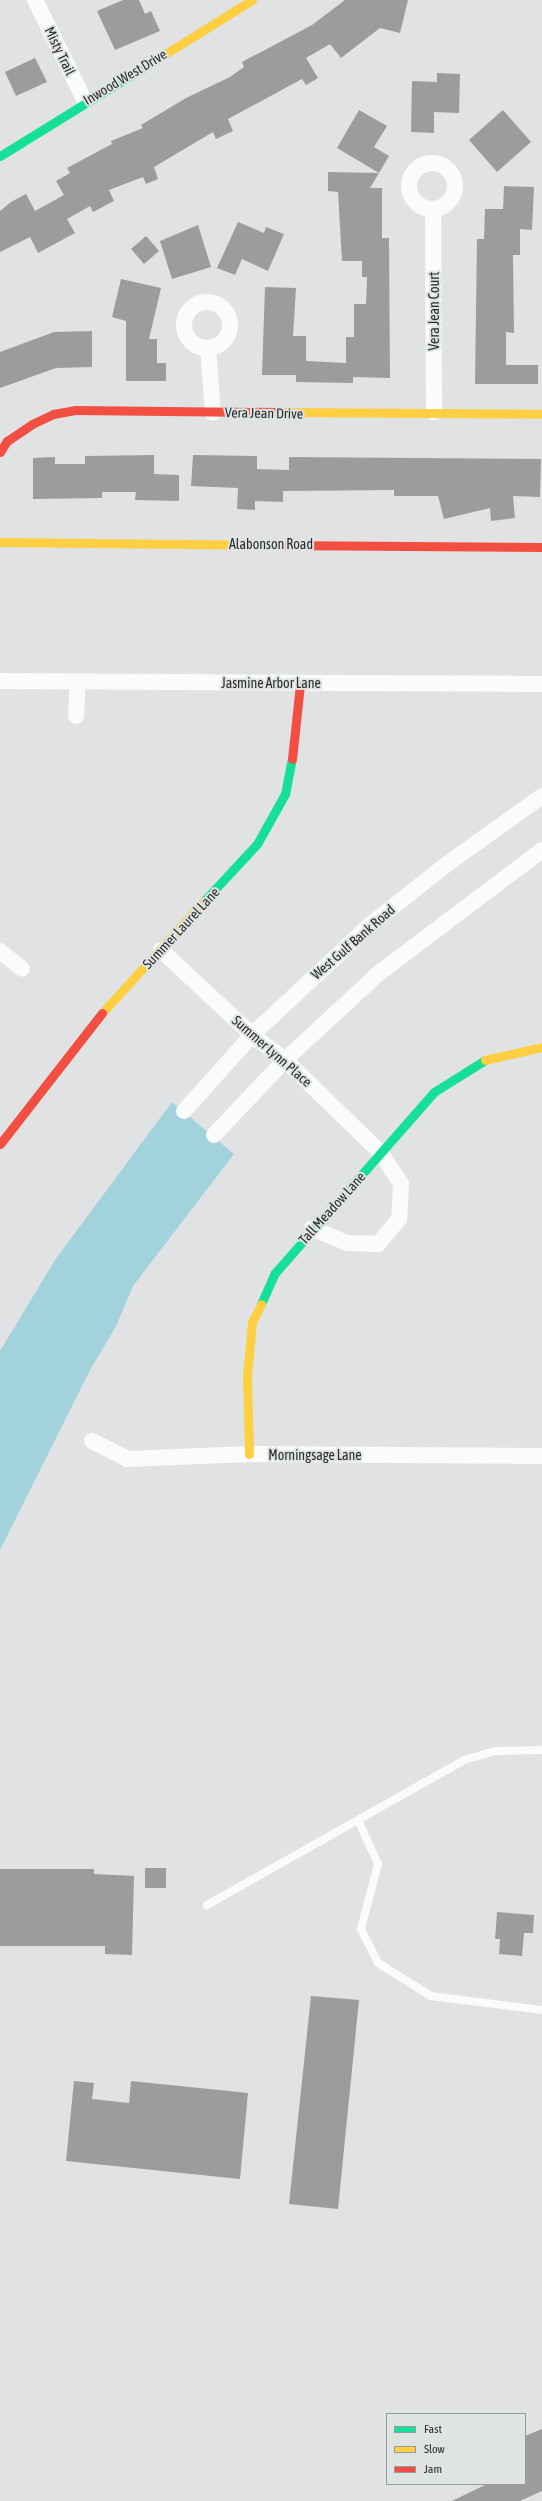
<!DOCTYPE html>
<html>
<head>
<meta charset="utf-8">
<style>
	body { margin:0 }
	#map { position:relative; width:542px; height:2501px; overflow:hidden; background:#e0e2e3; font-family:"Asap Condensed",sans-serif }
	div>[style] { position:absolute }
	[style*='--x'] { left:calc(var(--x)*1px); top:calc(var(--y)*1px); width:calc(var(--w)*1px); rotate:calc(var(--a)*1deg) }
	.green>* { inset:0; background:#a2d3dc }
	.building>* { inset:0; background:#9c9c9d }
	.lane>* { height:8px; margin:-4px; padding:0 4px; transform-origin:4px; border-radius:4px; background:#fafbfb }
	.street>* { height:16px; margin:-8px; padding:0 8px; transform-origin:8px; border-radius:8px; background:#fafbfb }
	.street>.ring { margin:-8px; padding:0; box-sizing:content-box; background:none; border:16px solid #fafbfb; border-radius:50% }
	.fast>* { height:9px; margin:-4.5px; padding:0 4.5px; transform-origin:4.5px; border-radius:4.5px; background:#16e098 }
	.slow>* { height:9px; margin:-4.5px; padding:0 4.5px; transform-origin:4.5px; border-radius:4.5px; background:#ffcf43 }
	.jam>* { height:9px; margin:-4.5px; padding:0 4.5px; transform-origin:4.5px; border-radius:4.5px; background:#f24e42 }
	span { translate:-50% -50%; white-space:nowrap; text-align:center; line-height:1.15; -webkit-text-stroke:4px #dfe3e4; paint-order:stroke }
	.street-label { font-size:14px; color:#2b2d2d }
	.legend { position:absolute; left:386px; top:2413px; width:140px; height:72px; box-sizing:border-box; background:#dfe3e4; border:1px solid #979a9b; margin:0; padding:5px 7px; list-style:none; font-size:12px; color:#2b2d2d }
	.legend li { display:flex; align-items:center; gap:8px; height:20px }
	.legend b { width:20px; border:1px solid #979a9b }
</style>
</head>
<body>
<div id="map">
	<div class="green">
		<i style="clip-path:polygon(172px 1102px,234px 1154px,133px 1286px,116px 1326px,89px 1372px,0 1550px,0 1351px,55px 1260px)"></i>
	</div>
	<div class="building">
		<i style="clip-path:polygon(123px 0,139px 0,145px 14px,151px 11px,160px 31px,115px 50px,97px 11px)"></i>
		<i style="clip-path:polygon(345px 0,408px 0,400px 33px,380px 28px,341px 58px,330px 44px,306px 58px,318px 78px,306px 85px,302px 79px,228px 119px,233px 131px,216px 139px,213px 132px,154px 167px,158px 179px,146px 184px,143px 177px,109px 190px,114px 201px,93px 212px,90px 206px,67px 219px,75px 233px,38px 253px,30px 237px,0 252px,0 211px,11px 202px,26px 194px,35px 211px,64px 195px,56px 181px,70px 173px,67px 168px,112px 144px,111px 141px,143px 128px,141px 125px,186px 98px,230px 77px,244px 67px,242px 62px,312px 25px)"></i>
		<i style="clip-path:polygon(35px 58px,47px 82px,16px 96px,5px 72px)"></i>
		<i style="clip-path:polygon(437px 73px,460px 74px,459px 113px,434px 112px,434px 133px,411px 132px,412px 81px,437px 82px)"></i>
		<i style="clip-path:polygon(359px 110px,387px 126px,374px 147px,389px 156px,379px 173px,337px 148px)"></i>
		<i style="clip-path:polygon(503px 110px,531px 142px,497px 172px,469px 140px)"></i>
		<i style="clip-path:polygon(328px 172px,379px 173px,370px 188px,382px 188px,382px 238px,389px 238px,390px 378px,353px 377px,353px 383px,296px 382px,296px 375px,262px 375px,265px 287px,296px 288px,293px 336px,306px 336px,306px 361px,346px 363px,346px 337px,354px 337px,354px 304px,366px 304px,367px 277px,362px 277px,362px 261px,342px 261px,338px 192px,328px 191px)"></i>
		<i style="clip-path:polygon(504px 186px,534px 187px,532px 230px,520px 229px,520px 255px,513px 255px,514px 333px,506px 332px,506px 365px,538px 365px,538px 384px,475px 384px,477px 239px,484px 239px,485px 209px,503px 209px)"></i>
		<i style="clip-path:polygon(238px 222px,264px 233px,266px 227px,284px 234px,268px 271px,242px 259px,235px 275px,217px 268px)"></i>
		<i style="clip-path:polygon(198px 225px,211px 267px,172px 279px,160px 241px)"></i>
		<i style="clip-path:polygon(146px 236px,159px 251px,144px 264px,131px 249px)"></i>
		<i style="clip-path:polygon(121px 279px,161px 288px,149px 339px,157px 339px,157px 363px,166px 363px,166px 381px,126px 381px,126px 321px,112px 317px)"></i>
		<i style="clip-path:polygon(92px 331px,92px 367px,56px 368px,0 388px,0 352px,54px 332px)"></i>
		<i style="clip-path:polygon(154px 455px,154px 474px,179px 475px,179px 501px,135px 500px,136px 492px,102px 492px,102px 498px,33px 499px,33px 458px,55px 457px,55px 464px,85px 464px,85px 456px)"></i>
		<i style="clip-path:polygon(193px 455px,257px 456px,257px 469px,289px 470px,289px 457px,541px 459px,540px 497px,513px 496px,515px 518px,491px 521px,490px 508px,444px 519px,438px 496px,394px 496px,394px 490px,283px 491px,283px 502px,255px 501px,255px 510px,237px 509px,238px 488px,191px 486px)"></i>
		<i style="clip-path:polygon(145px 1868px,166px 1868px,166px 1888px,145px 1888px)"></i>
		<i style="clip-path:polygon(0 1869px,94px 1869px,94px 1874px,134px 1876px,132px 1955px,105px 1954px,105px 1946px,0 1946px)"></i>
		<i style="clip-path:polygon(497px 1912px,534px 1915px,533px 1933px,524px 1933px,522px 1956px,499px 1954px,500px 1939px,495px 1939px)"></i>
		<i style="clip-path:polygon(311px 1996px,359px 2000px,338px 2209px,289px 2204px)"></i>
		<i style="clip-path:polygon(74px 2081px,94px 2083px,92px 2099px,129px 2103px,131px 2081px,248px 2093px,240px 2179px,66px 2161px)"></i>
		<i style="clip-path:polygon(542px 2429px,542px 2491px,520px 2501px,452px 2501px,487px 2484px,525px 2484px,525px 2436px)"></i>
	</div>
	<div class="lane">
		<i style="--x:358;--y:1820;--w:48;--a:65.6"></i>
		<i style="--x:378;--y:1864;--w:67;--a:104.7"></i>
		<i style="--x:361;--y:1929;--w:38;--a:63"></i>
		<i style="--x:378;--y:1963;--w:62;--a:31.9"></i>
		<i style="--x:431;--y:1996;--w:112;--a:7.2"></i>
		<i style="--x:207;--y:1905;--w:295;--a:-29.4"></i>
		<i style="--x:464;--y:1760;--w:32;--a:-16"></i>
		<i style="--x:495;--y:1751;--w:47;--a:-1.2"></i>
	</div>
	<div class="street">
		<i style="--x:35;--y:0;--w:113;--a:63.7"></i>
		<i class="ring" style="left:409px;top:163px;width:30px;height:30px"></i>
		<i style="--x:433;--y:209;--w:203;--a:89.7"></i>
		<i class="ring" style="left:184px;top:302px;width:30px;height:30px"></i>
		<i style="--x:208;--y:348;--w:65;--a:85.6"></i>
		<i style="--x:0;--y:681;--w:542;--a:0.32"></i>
		<i style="--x:76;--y:716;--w:34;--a:-87"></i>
		<i style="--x:161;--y:950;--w:125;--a:43"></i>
		<i style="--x:252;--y:1035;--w:41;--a:37.1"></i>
		<i style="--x:285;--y:1060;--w:134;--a:44.1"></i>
		<i style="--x:381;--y:1153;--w:37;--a:57"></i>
		<i style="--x:401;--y:1184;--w:35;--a:93"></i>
		<i style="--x:399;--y:1219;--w:33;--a:130"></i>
		<i style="--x:378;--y:1244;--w:31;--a:-178"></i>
		<i style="--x:347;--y:1243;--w:38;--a:-157"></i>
		<i style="--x:0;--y:951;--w:28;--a:39"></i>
		<i style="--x:184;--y:1111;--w:102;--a:-48.2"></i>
		<i style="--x:252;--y:1035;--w:161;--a:-43"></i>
		<i style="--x:370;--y:925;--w:98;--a:-38.4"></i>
		<i style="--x:447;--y:864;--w:117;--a:-35.6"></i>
		<i style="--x:214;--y:1135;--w:103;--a:-46.6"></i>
		<i style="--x:285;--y:1060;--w:128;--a:-42.8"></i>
		<i style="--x:379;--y:973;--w:204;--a:-37"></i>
		<i style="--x:92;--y:1441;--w:39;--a:27"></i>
		<i style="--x:127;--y:1459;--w:122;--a:-2.3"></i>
		<i style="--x:249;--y:1454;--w:293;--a:0.4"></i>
	</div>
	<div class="fast">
		<i style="--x:0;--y:156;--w:190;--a:-31.7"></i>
		<i style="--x:204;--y:901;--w:78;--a:-47.1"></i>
		<i style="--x:257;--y:844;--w:57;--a:-60.8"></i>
		<i style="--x:285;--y:794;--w:36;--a:-79"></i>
		<i style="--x:261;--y:1304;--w:34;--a:-66"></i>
		<i style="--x:275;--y:1273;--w:241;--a:-48.7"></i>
		<i style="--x:434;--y:1092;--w:60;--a:-32.1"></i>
	</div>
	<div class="slow">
		<i style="--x:162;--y:56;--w:106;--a:-31.9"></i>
		<i style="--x:277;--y:412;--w:265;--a:0.4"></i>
		<i style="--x:0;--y:542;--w:272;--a:0.6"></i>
		<i style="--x:102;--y:1013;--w:151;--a:-47.7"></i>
		<i style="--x:485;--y:1060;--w:58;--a:-12.8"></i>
		<i style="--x:249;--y:1454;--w:78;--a:-91.5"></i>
		<i style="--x:247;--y:1376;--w:54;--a:-84.7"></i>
		<i style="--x:252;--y:1322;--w:20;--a:-63"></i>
	</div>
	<div class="jam">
		<i style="--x:0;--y:452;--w:13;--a:-58"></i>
		<i style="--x:7;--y:441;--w:30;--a:-34"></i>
		<i style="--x:32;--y:424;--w:23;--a:-25"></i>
		<i style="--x:53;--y:414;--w:22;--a:-10"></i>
		<i style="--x:75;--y:410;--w:202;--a:0.6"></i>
		<i style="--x:272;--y:545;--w:270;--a:0.4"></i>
		<i style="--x:292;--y:759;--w:75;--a:-83.9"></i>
		<i style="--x:0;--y:1144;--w:166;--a:-52.1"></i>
	</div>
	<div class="street-label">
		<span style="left:60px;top:51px;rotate:64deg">Misty Trail</span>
		<span style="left:125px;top:77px;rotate:-31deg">Inwood West Drive</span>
		<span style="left:434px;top:311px;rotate:-90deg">Vera Jean Court</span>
		<span style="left:264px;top:413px;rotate:1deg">Vera Jean Drive</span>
		<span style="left:271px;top:544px">Alabonson Road</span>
		<span style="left:271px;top:683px">Jasmine Arbor Lane</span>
		<span style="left:181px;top:928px;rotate:-47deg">Summer Laurel Lane</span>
		<span style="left:353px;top:942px;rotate:-41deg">West Gulf Bank Road</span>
		<span style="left:272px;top:1051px;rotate:41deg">Summer Lynn Place</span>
		<span style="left:332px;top:1208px;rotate:-48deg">Tall Meadow Lane</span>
		<span style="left:315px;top:1455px">Morningsage Lane</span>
	</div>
	<ul class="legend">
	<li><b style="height:5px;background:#16e098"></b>Fast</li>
	<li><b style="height:5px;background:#ffcf43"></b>Slow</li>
	<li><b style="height:5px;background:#f24e42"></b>Jam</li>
	</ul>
</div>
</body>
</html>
